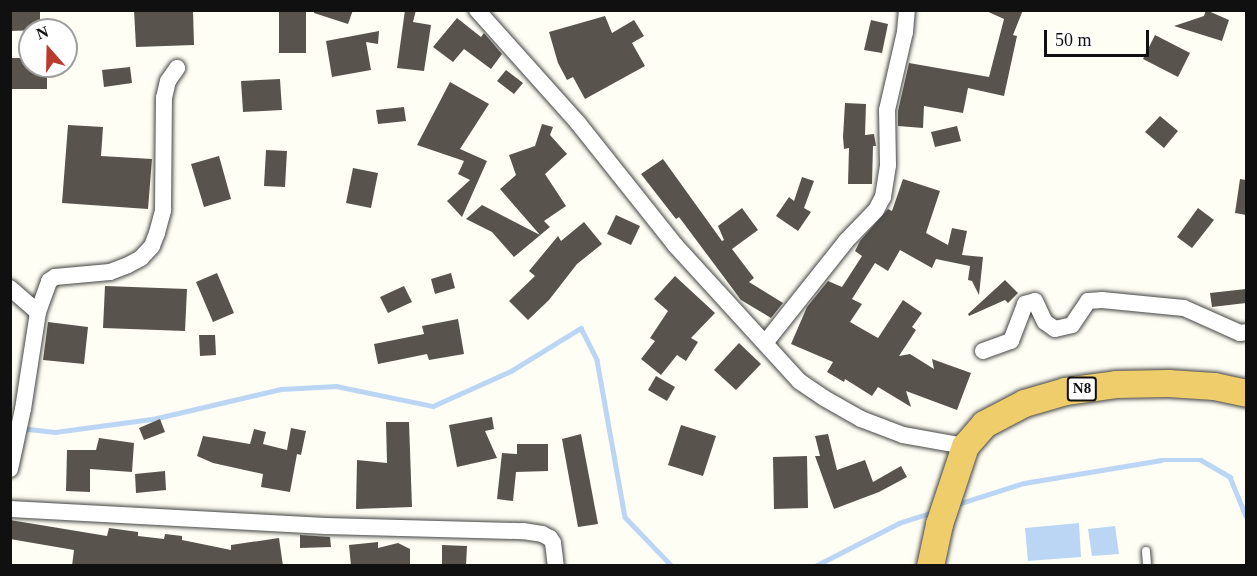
<!DOCTYPE html>
<html>
<head>
<meta charset="utf-8">
<style>
	body { margin:0 }
	#map { position:relative; width:1257px; height:576px; overflow:hidden; background:#fefef4; font-family:"Times New Roman",serif }
	div>[style] { position:absolute }
	[style*='--x'] { left:calc(var(--x)*1px); top:calc(var(--y)*1px); width:calc(var(--w)*1px); rotate:calc(var(--a)*1deg) }
	.water>* { inset:0; background:#bbd6f4 }
	.stream>* { height:4.5px; margin:-2.25px; padding:0 2.25px; transform-origin:2.25px; border-radius:2.25px; background:#bbd6f4 }
	.building>* { inset:0; background:#58534d }
	.roads { filter:drop-shadow(0 0 2px #434343) drop-shadow(0 0 2px #434343) }
	.service>* { height:8px; margin:-4px; padding:0 4px; transform-origin:4px; border-radius:4px; background:#fff }
	.minor>* { height:16px; margin:-8px; padding:0 8px; transform-origin:8px; border-radius:8px; background:#fff }
	.trunk>* { height:27px; margin:-13.5px; padding:0 13.5px; transform-origin:13.5px; border-radius:13.5px; background:#efcd6a }
	span { translate:-50% -50%; white-space:nowrap; text-align:center; line-height:1.15; -webkit-text-stroke:6px #fff; paint-order:stroke }
	.shield-label span { padding:2px 4px; background:#fff; border:2px solid; border-radius:4px; -webkit-text-stroke-width:0 }
	.shield-label { font-size:15px; color:#101010; font-weight:700 }
	.frame { position:absolute; inset:0; border:12px solid #101010; pointer-events:none }
	.north { position:absolute; left:18px; top:18px; width:60px; height:60px; box-sizing:border-box; background:#fff; border:2px solid #9f9f9f; border-radius:50%; rotate:340deg; font-size:16px; font-weight:700; line-height:24px; text-align:center; color:#101010 }
	.north::after { content:''; display:block; margin:auto; width:21px; height:27px; background:#ba3b2e; clip-path:polygon(50% 0,100% 100%,50% 72%,0 100%) }
	.scale { position:absolute; left:1044px; top:30px; width:105px; height:27px; box-sizing:border-box; border:3px solid #101010; border-top:0; padding-left:8px; font-size:18px; line-height:21px; white-space:nowrap; color:#101010; -webkit-text-stroke:4px #fff; paint-order:stroke }
</style>
</head>
<body>
<div id="map">
	<div class="water">
		<i style="clip-path:polygon(1079px 523px,1081px 557px,1028px 561px,1025px 528px)"></i>
		<i style="clip-path:polygon(1115px 526px,1119px 554px,1092px 556px,1088px 529px)"></i>
	</div>
	<div class="stream">
		<i style="--x:10;--y:427;--w:45;--a:6.3"></i>
		<i style="--x:55;--y:432;--w:99;--a:-7.6"></i>
		<i style="--x:153;--y:419;--w:131;--a:-13.2"></i>
		<i style="--x:281;--y:389;--w:55;--a:-3.1"></i>
		<i style="--x:336;--y:386;--w:99;--a:11.7"></i>
		<i style="--x:433;--y:406;--w:85;--a:-24.2"></i>
		<i style="--x:511;--y:371;--w:82;--a:-31.6"></i>
		<i style="--x:581;--y:328;--w:36;--a:63"></i>
		<i style="--x:597;--y:360;--w:159;--a:79.9"></i>
		<i style="--x:625;--y:517;--w:68;--a:46.2"></i>
		<i style="--x:955;--y:505;--w:72;--a:-17.7"></i>
		<i style="--x:1024;--y:483;--w:139;--a:-9.5"></i>
		<i style="--x:1161;--y:460;--w:40;--a:0"></i>
		<i style="--x:1201;--y:460;--w:34;--a:30"></i>
		<i style="--x:1230;--y:477;--w:42;--a:67.7"></i>
		<i style="--x:815;--y:566;--w:94;--a:-27.1"></i>
		<i style="--x:899;--y:523;--w:35;--a:-18"></i>
	</div>
	<div class="building">
		<i style="clip-path:polygon(10px 10px,40px 10px,40px 30px,10px 31px)"></i>
		<i style="clip-path:polygon(134px 10px,193px 10px,194px 45px,136px 47px)"></i>
		<i style="clip-path:polygon(279px 10px,306px 10px,306px 53px,279px 53px)"></i>
		<i style="clip-path:polygon(314px 10px,353px 10px,348px 24px,314px 13px)"></i>
		<i style="clip-path:polygon(405px 10px,416px 10px,413px 22px,431px 25px,424px 71px,397px 68px)"></i>
		<i style="clip-path:polygon(984px 10px,1023px 10px,1013px 35px,1017px 36px,1004px 96px,968px 88px,963px 113px,924px 106px,923px 128px,898px 126px,898px 111px,909px 63px,989px 77px,1004px 19px)"></i>
		<i style="clip-path:polygon(1206px 10px,1229px 20px,1222px 41px,1174px 26px,1204px 16px)"></i>
		<i style="clip-path:polygon(605px 16px,612px 33px,634px 20px,644px 36px,632px 43px,645px 66px,585px 99px,573px 77px,567px 80px,558px 63px,549px 32px)"></i>
		<i style="clip-path:polygon(457px 18px,481px 37px,484px 33px,502px 54px,491px 69px,464px 49px,453px 62px,433px 47px)"></i>
		<i style="clip-path:polygon(871px 20px,888px 24px,882px 53px,864px 50px)"></i>
		<i style="clip-path:polygon(379px 31px,378px 44px,366px 42px,371px 70px,332px 77px,326px 41px)"></i>
		<i style="clip-path:polygon(1155px 35px,1190px 53px,1178px 77px,1143px 59px)"></i>
		<i style="clip-path:polygon(10px 58px,30px 58px,30px 66px,47px 66px,47px 89px,10px 89px)"></i>
		<i style="clip-path:polygon(130px 67px,132px 83px,104px 87px,102px 70px)"></i>
		<i style="clip-path:polygon(506px 70px,523px 83px,514px 94px,497px 81px)"></i>
		<i style="clip-path:polygon(280px 79px,282px 110px,243px 112px,241px 81px)"></i>
		<i style="clip-path:polygon(450px 82px,489px 104px,460px 149px,487px 161px,462px 217px,447px 201px,470px 180px,458px 174px,464px 161px,417px 145px)"></i>
		<i style="clip-path:polygon(845px 103px,866px 104px,865px 135px,874px 134px,876px 146px,873px 146px,872px 184px,848px 184px,849px 148px,844px 149px,843px 137px)"></i>
		<i style="clip-path:polygon(404px 107px,406px 121px,378px 124px,376px 110px)"></i>
		<i style="clip-path:polygon(1160px 116px,1178px 131px,1164px 148px,1145px 132px)"></i>
		<i style="clip-path:polygon(542px 124px,553px 127px,550px 135px,567px 154px,545px 174px,566px 206px,544px 221px,550px 227px,514px 257px,492px 232px,466px 219px,482px 205px,540px 235px,500px 189px,516px 175px,509px 155px,535px 146px)"></i>
		<i style="clip-path:polygon(68px 125px,103px 127px,101px 156px,152px 159px,148px 209px,62px 203px)"></i>
		<i style="clip-path:polygon(957px 126px,961px 141px,935px 147px,931px 132px)"></i>
		<i style="clip-path:polygon(266px 150px,287px 151px,285px 187px,264px 186px)"></i>
		<i style="clip-path:polygon(219px 156px,231px 199px,204px 207px,191px 164px)"></i>
		<i style="clip-path:polygon(663px 159px,722px 241px,724px 240px,718px 226px,742px 208px,758px 230px,732px 249px,754px 278px,749px 282px,783px 303px,771px 318px,741px 300px,679px 217px,676px 219px,641px 174px)"></i>
		<i style="clip-path:polygon(353px 168px,378px 173px,371px 208px,346px 203px)"></i>
		<i style="clip-path:polygon(802px 177px,814px 181px,804px 208px,811px 212px,798px 231px,776px 216px,789px 197px,794px 201px)"></i>
		<i style="clip-path:polygon(903px 179px,940px 191px,926px 233px,948px 245px,952px 228px,967px 231px,962px 255px,983px 257px,979px 295px,972px 281px,968px 280px,970px 266px,936px 259px,932px 268px,900px 250px,888px 271px,875px 263px,852px 299px,862px 304px,850px 322px,878px 338px,903px 300px,922px 313px,912px 327px,916px 330px,899px 356px,910px 354px,934px 369px,932px 359px,971px 373px,957px 410px,906px 391px,911px 407px,878px 387px,872px 396px,845px 379px,844px 382px,827px 372px,833px 362px,791px 344px,807px 307px,828px 281px,842px 287px,862px 256px,855px 251px,860px 241px,888px 209px,892px 211px)"></i>
		<i style="clip-path:polygon(1240px 179px,1246px 180px,1246px 215px,1235px 213px)"></i>
		<i style="clip-path:polygon(1198px 208px,1214px 220px,1192px 248px,1177px 237px)"></i>
		<i style="clip-path:polygon(616px 215px,640px 226px,631px 245px,607px 234px)"></i>
		<i style="clip-path:polygon(584px 222px,602px 244px,577px 264px,549px 300px,528px 320px,509px 301px,535px 276px,529px 271px,558px 236px,561px 241px)"></i>
		<i style="clip-path:polygon(217px 273px,234px 313px,213px 322px,196px 282px)"></i>
		<i style="clip-path:polygon(451px 273px,455px 288px,435px 294px,431px 279px)"></i>
		<i style="clip-path:polygon(675px 276px,715px 313px,691px 338px,698px 342px,686px 361px,677px 355px,661px 375px,641px 359px,655px 341px,650px 338px,668px 311px,654px 299px)"></i>
		<i style="clip-path:polygon(1005px 280px,1018px 293px,1008px 303px,1005px 300px,969px 316px,968px 314px)"></i>
		<i style="clip-path:polygon(105px 286px,187px 289px,185px 331px,103px 328px)"></i>
		<i style="clip-path:polygon(404px 286px,412px 302px,388px 313px,380px 297px)"></i>
		<i style="clip-path:polygon(1246px 289px,1246px 303px,1212px 307px,1210px 293px)"></i>
		<i style="clip-path:polygon(458px 319px,464px 354px,429px 360px,427px 354px,378px 364px,374px 344px,424px 334px,422px 326px)"></i>
		<i style="clip-path:polygon(48px 322px,88px 327px,84px 364px,43px 360px)"></i>
		<i style="clip-path:polygon(199px 335px,215px 335px,216px 355px,200px 356px)"></i>
		<i style="clip-path:polygon(739px 343px,761px 364px,736px 390px,714px 370px)"></i>
		<i style="clip-path:polygon(656px 376px,675px 387px,667px 401px,648px 390px)"></i>
		<i style="clip-path:polygon(492px 417px,494px 429px,485px 431px,497px 458px,457px 467px,449px 425px)"></i>
		<i style="clip-path:polygon(160px 419px,165px 432px,144px 440px,139px 428px)"></i>
		<i style="clip-path:polygon(386px 422px,409px 422px,412px 507px,356px 509px,357px 460px,387px 463px)"></i>
		<i style="clip-path:polygon(681px 425px,716px 436px,703px 476px,668px 465px)"></i>
		<i style="clip-path:polygon(291px 428px,306px 431px,301px 455px,297px 454px,290px 492px,261px 487px,263px 474px,213px 463px,197px 456px,203px 436px,250px 444px,254px 429px,266px 432px,263px 444px,287px 450px)"></i>
		<i style="clip-path:polygon(581px 434px,598px 524px,578px 527px,562px 439px)"></i>
		<i style="clip-path:polygon(828px 434px,837px 470px,865px 460px,873px 482px,901px 466px,907px 477px,879px 492px,834px 509px,815px 456px,820px 456px,815px 436px)"></i>
		<i style="clip-path:polygon(99px 438px,134px 443px,132px 472px,90px 469px,90px 492px,66px 491px,67px 450px,96px 450px)"></i>
		<i style="clip-path:polygon(517px 444px,548px 444px,548px 471px,516px 472px,513px 501px,497px 499px,502px 453px,517px 454px)"></i>
		<i style="clip-path:polygon(807px 456px,808px 508px,774px 509px,773px 457px)"></i>
		<i style="clip-path:polygon(165px 471px,166px 490px,136px 493px,135px 474px)"></i>
		<i style="clip-path:polygon(10px 520px,107px 536px,109px 528px,138px 532px,138px 536px,164px 539px,165px 534px,182px 536px,182px 540px,231px 550px,231px 545px,279px 538px,283px 566px,72px 566px,74px 550px,10px 539px)"></i>
		<i style="clip-path:polygon(300px 535px,330px 537px,331px 547px,300px 548px)"></i>
		<i style="clip-path:polygon(378px 542px,378px 548px,398px 543px,410px 549px,410px 566px,351px 566px,349px 545px)"></i>
		<i style="clip-path:polygon(442px 545px,467px 546px,466px 566px,442px 566px)"></i>
	</div>
	<div class="roads">
		<div class="service">
			<i style="--x:1146;--y:551;--w:15;--a:86"></i>
		</div>
		<div class="minor">
			<i style="--x:477;--y:10;--w:152;--a:48.2"></i>
			<i style="--x:578;--y:123;--w:156;--a:51.5"></i>
			<i style="--x:675;--y:245;--w:184;--a:47.6"></i>
			<i style="--x:799;--y:381;--w:30;--a:34"></i>
			<i style="--x:824;--y:398;--w:43;--a:29.6"></i>
			<i style="--x:861;--y:419;--w:45;--a:20.9"></i>
			<i style="--x:903;--y:435;--w:63;--a:10.1"></i>
			<i style="--x:10;--y:288;--w:37;--a:41"></i>
			<i style="--x:765;--y:343;--w:130;--a:-51.5"></i>
			<i style="--x:846;--y:241;--w:43;--a:-45.9"></i>
			<i style="--x:876;--y:210;--w:15;--a:-62"></i>
			<i style="--x:883;--y:197;--w:32;--a:-81"></i>
			<i style="--x:888;--y:165;--w:55;--a:-91"></i>
			<i style="--x:887;--y:110;--w:80;--a:-77"></i>
			<i style="--x:905;--y:32;--w:22;--a:-85"></i>
			<i style="--x:983;--y:351;--w:30;--a:-20"></i>
			<i style="--x:1011;--y:341;--w:40;--a:-69"></i>
			<i style="--x:1025;--y:304;--w:10;--a:-17"></i>
			<i style="--x:1035;--y:301;--w:23;--a:65"></i>
			<i style="--x:1045;--y:322;--w:12;--a:35"></i>
			<i style="--x:1055;--y:329;--w:17;--a:-13"></i>
			<i style="--x:1072;--y:325;--w:29;--a:-56"></i>
			<i style="--x:1088;--y:301;--w:14;--a:-4"></i>
			<i style="--x:1102;--y:300;--w:82;--a:5.6"></i>
			<i style="--x:1184;--y:308;--w:61;--a:24.1"></i>
			<i style="--x:1240;--y:333;--w:6;--a:-9"></i>
			<i style="--x:10;--y:469;--w:61;--a:-77.8"></i>
			<i style="--x:23;--y:409;--w:98;--a:-81.2"></i>
			<i style="--x:38;--y:312;--w:33;--a:-70"></i>
			<i style="--x:49;--y:281;--w:7;--a:-34"></i>
			<i style="--x:55;--y:277;--w:55;--a:-5.2"></i>
			<i style="--x:110;--y:272;--w:19;--a:-21"></i>
			<i style="--x:128;--y:265;--w:15;--a:-28"></i>
			<i style="--x:141;--y:258;--w:16;--a:-47"></i>
			<i style="--x:152;--y:246;--w:14;--a:-69"></i>
			<i style="--x:157;--y:233;--w:24;--a:-75"></i>
			<i style="--x:163;--y:210;--w:112;--a:-89.5"></i>
			<i style="--x:164;--y:98;--w:17;--a:-77"></i>
			<i style="--x:168;--y:81;--w:16;--a:-55"></i>
			<i style="--x:10;--y:509;--w:316;--a:3.1"></i>
			<i style="--x:326;--y:526;--w:197;--a:1.5"></i>
			<i style="--x:523;--y:531;--w:19;--a:9"></i>
			<i style="--x:542;--y:534;--w:9;--a:27"></i>
			<i style="--x:550;--y:538;--w:6;--a:59"></i>
			<i style="--x:553;--y:543;--w:23;--a:83"></i>
		</div>
		<div class="trunk">
			<i style="--x:930;--y:566;--w:43;--a:-77.9"></i>
			<i style="--x:939;--y:524;--w:82;--a:-71.6"></i>
			<i style="--x:965;--y:446;--w:29;--a:-49"></i>
			<i style="--x:984;--y:424;--w:45;--a:-27.7"></i>
			<i style="--x:1024;--y:403;--w:43;--a:-16.3"></i>
			<i style="--x:1065;--y:391;--w:51;--a:-7.8"></i>
			<i style="--x:1116;--y:384;--w:52;--a:-1.1"></i>
			<i style="--x:1168;--y:383;--w:46;--a:3.7"></i>
			<i style="--x:1214;--y:386;--w:33;--a:12"></i>
		</div>
	</div>
	<div class="shield-label">
		<span style="left:1082px;top:389px">N8</span>
	</div>
	<div class="frame"></div>
	<div class="north">N</div>
	<div class="scale">50 m</div>
</div>
</body>
</html>
